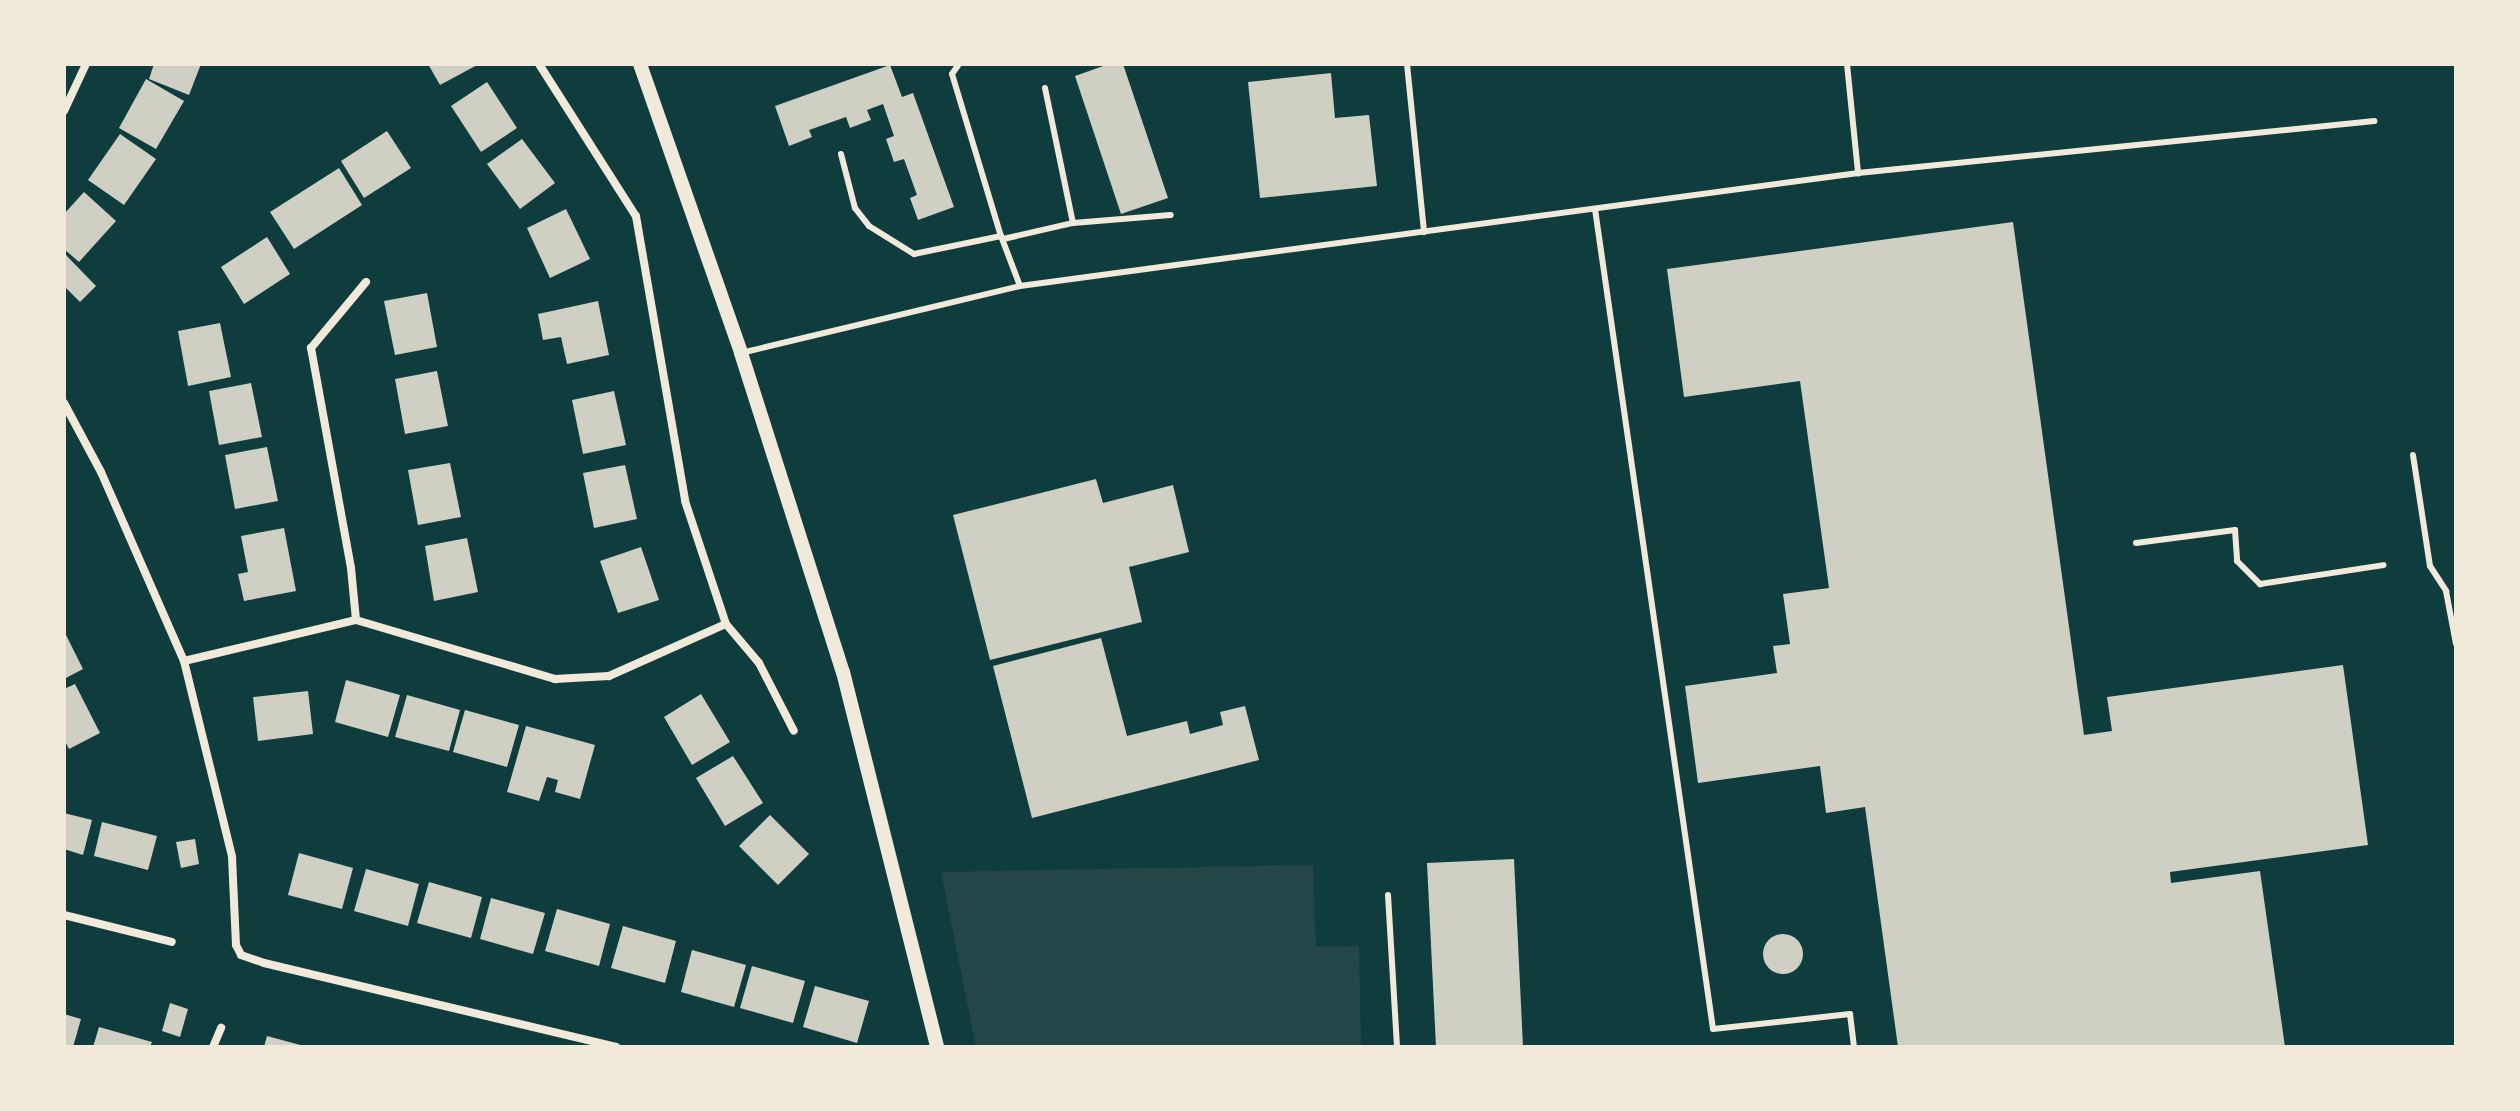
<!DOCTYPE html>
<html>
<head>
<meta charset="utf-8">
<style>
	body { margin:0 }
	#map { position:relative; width:2520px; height:1111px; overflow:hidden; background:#0f3d3e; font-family:Cabin,sans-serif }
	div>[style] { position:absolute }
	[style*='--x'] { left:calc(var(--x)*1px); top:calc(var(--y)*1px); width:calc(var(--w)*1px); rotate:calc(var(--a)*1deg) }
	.green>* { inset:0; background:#244646 }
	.building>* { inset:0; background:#cfcfc3 }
	.round { border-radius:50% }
	.service>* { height:6px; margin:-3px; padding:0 3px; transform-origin:3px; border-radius:3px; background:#f1e9da }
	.minor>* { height:8px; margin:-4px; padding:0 4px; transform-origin:4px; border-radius:4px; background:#f1e9da }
	.tertiary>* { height:14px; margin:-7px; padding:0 7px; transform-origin:7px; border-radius:7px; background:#f1e9da }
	span { translate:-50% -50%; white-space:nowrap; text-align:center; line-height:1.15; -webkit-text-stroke:7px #f1e9da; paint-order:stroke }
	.frame { position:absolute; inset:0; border:66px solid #f1e9da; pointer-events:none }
</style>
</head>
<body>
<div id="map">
	<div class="green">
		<i style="clip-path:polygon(1313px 865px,1316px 947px,1359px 946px,1361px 1047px,976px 1047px,941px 872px)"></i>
	</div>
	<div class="building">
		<i style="clip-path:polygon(154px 64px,201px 64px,189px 95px,149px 79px)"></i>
		<i style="clip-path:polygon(428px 64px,479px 64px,440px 85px)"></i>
		<i style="clip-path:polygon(1109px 64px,1123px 64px,1168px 198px,1121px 214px,1075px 76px)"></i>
		<i style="clip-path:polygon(890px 65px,902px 97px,913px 93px,954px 207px,918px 220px,910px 198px,917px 195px,904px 159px,894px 162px,886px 139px,894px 136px,883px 104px,867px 110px,871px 120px,850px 128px,846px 117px,809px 130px,812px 137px,789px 146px,775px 106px)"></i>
		<i style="clip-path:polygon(1331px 73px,1335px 118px,1369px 115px,1377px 186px,1260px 198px,1248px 82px)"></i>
		<i style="clip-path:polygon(146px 79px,184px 101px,156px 149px,119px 128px)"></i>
		<i style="clip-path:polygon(487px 82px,517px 128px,481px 152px,451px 106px)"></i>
		<i style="clip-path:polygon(387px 131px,411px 168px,364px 198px,341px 161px)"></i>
		<i style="clip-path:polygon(120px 134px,156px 159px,124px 205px,88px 180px)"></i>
		<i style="clip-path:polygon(522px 139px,555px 183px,520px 209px,487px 164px)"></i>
		<i style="clip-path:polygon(339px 168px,362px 205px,294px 249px,270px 212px)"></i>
		<i style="clip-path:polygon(84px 192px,116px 221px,79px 262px,64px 249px,64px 214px)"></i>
		<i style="clip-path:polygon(566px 209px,590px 259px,550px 278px,527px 228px)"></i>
		<i style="clip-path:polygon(2013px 222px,2084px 735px,2112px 731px,2107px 697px,2343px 665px,2368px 845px,2170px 872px,2171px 883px,2260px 871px,2285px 1047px,1898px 1047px,1865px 807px,1826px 813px,1820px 766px,1698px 783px,1685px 686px,1777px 673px,1773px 646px,1790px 644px,1783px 594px,1829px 588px,1800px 381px,1684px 397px,1667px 269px)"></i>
		<i style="clip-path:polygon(267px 237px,290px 274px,244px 304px,221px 267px)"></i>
		<i style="clip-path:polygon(64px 253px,96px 286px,80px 302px,64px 286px)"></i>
		<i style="clip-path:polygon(427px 293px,437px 347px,395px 355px,384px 301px)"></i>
		<i style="clip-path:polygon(598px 301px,609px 355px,567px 364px,561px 337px,543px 340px,538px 314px)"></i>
		<i style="clip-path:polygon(220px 323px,231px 377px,188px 386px,178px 331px)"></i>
		<i style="clip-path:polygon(437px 371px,448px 426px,405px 434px,395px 379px)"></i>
		<i style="clip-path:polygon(251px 383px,262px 437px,219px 445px,209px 391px)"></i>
		<i style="clip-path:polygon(614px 391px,626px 445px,583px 454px,572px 400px)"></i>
		<i style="clip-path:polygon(267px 447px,278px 501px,235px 509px,225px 455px)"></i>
		<i style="clip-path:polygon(450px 463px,461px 517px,418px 525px,408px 470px)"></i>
		<i style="clip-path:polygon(625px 465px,637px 519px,594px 528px,583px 473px)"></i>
		<i style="clip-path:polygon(1096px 479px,1103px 503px,1173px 485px,1189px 552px,1129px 567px,1142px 622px,990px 660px,953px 515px)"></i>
		<i style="clip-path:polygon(284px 528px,296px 591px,244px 601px,238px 574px,248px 572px,241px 536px)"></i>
		<i style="clip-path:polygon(467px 538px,478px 592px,434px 601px,425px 546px)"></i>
		<i style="clip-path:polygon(641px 547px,659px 600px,618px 613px,600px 561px)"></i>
		<i style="clip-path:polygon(64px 631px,83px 669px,64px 679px)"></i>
		<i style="clip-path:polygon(1101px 638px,1127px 736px,1187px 721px,1190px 734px,1223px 725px,1220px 712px,1245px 706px,1259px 760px,1032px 818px,993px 666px)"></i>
		<i style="clip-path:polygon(346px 680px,400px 695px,388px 737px,335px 722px)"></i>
		<i style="clip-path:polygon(75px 684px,100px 733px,69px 749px,64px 739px,64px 689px)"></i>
		<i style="clip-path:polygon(308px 691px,313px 734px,258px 741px,253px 697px)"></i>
		<i style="clip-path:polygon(701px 694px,730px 742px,692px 765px,664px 717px)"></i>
		<i style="clip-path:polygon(407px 695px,460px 710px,449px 751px,395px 737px)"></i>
		<i style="clip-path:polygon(465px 710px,519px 725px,507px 767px,453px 752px)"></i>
		<i style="clip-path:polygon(526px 726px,595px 745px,580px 799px,555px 792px,558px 780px,547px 777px,539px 801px,507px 792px)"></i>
		<i style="clip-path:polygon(733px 756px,763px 803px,725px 826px,696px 778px)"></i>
		<i style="clip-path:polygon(64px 813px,92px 820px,83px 855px,64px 849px)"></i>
		<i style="clip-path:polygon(770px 815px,809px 854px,778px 885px,739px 846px)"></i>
		<i style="clip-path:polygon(102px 822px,157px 836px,148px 870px,94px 856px)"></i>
		<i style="clip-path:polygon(195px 839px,199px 864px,181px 868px,176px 842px)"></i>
		<i style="clip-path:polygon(299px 853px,353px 868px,342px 909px,288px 895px)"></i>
		<i style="clip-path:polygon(1514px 859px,1523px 1047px,1436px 1047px,1427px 863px)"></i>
		<i style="clip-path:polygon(366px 869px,419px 884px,408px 926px,354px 911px)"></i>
		<i style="clip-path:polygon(429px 882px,482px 897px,471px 938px,417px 923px)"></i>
		<i style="clip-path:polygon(491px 898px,545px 913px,533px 954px,480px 939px)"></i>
		<i style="clip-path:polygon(557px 909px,610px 924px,599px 966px,545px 951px)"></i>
		<i style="clip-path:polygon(623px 926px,676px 941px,665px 983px,611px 968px)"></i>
		<i class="round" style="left:1763px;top:934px;width:40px;height:40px"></i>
		<i style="clip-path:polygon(692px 950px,746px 965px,734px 1007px,681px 992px)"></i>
		<i style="clip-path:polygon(752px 966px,805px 981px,793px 1023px,740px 1008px)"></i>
		<i style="clip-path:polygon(815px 986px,869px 1001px,857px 1043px,803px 1027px)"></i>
		<i style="clip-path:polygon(170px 1003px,188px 1009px,180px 1037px,162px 1031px)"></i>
		<i style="clip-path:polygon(64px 1014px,81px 1019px,73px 1047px,64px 1047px)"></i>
		<i style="clip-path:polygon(99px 1027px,152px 1042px,150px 1047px,93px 1047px)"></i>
		<i style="clip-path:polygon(267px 1036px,304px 1046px,304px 1047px,264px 1047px)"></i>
	</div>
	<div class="service">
		<i style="--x:959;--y:64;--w:12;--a:125"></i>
		<i style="--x:952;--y:74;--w:169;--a:73.2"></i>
		<i style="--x:1001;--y:236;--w:53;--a:69.2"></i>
		<i style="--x:1407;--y:64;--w:169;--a:84.2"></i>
		<i style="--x:1847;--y:64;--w:110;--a:84.2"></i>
		<i style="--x:1045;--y:88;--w:138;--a:78.3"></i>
		<i style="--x:841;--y:154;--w:56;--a:75.5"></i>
		<i style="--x:855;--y:208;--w:23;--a:52"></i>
		<i style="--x:869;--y:226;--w:53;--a:31.9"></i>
		<i style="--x:914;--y:254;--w:89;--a:-11.7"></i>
		<i style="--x:1595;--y:209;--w:828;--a:81.81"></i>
		<i style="--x:1713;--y:1029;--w:138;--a:-6.2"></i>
		<i style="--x:1850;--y:1014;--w:33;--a:83"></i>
		<i style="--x:1003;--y:239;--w:72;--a:-12.9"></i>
		<i style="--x:1073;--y:223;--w:98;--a:-4.7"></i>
		<i style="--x:741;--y:353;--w:287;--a:-13.5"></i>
		<i style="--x:1020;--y:286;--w:846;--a:-7.68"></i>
		<i style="--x:1858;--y:173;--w:519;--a:-5.75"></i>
		<i style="--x:2413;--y:455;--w:112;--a:81.3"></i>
		<i style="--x:2430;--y:566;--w:30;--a:57"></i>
		<i style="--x:2446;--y:591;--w:54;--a:79.3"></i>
		<i style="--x:2136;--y:543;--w:100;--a:-7.5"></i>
		<i style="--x:2235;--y:530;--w:31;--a:86"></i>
		<i style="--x:2237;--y:561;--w:33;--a:45"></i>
		<i style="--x:2260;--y:584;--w:125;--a:-8.7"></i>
		<i style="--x:1388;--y:895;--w:152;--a:86.6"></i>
	</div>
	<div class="minor">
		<i style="--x:539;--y:64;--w:180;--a:57.5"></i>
		<i style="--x:636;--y:216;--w:289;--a:80.2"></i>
		<i style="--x:685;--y:501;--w:130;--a:71.6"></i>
		<i style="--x:726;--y:624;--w:51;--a:49.8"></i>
		<i style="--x:759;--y:663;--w:76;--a:62.8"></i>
		<i style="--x:64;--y:111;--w:52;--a:-64.9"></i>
		<i style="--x:64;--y:403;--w:78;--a:61.8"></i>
		<i style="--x:101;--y:472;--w:206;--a:66.3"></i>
		<i style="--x:184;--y:661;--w:202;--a:76.2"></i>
		<i style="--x:232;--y:857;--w:88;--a:87.4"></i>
		<i style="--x:236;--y:945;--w:11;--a:63"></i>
		<i style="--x:241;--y:955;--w:24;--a:19"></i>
		<i style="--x:264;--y:963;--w:362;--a:13.4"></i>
		<i style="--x:356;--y:620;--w:52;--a:-95.5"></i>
		<i style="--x:351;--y:568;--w:224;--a:-100.3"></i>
		<i style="--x:311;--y:348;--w:86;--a:-50.2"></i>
		<i style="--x:184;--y:661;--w:177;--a:-13.4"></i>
		<i style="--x:356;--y:620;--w:208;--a:16.5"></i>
		<i style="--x:555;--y:679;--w:54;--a:-3.2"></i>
		<i style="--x:609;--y:676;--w:128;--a:-24"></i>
		<i style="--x:64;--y:915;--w:111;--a:14"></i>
		<i style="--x:213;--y:1047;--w:21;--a:-67"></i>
	</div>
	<div class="tertiary">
		<i style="--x:640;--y:64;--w:306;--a:70.7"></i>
		<i style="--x:741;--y:353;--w:335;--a:72.3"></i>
		<i style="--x:843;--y:672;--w:387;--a:75.9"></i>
	</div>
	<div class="frame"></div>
</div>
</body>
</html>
